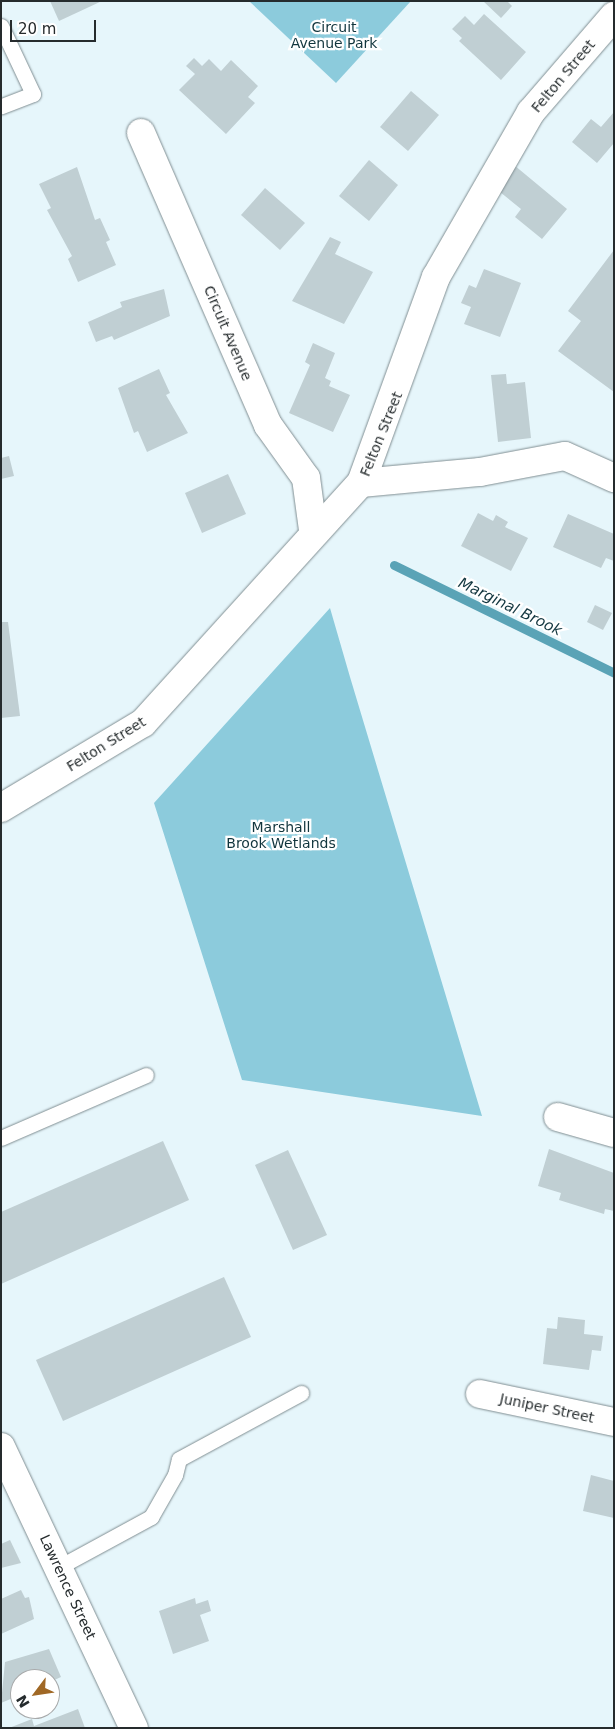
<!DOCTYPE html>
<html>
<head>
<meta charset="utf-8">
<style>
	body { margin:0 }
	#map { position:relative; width:615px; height:1729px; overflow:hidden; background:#e6f6fb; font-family:"DejaVu Sans",sans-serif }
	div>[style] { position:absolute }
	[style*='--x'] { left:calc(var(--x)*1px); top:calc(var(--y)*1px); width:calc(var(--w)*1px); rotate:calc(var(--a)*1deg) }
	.green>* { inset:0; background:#8ccbdc }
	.stream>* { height:9px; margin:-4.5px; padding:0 4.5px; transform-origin:4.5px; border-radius:4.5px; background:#5aa3b6 }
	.building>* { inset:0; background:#c0cfd3 }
	.roads { filter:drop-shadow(0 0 1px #808e92) drop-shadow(0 0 1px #808e92) }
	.service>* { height:15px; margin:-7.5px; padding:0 7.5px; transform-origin:7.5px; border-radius:7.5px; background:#fff }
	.minor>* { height:28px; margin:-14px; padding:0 14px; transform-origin:14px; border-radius:14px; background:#fff }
	.tertiary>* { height:28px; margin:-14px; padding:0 14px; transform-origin:14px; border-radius:14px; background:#fff }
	span { translate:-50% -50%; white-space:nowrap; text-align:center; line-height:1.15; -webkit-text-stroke:4.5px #fff; paint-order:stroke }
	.park-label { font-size:14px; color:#11353d }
	.street-label { font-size:14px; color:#252b2d }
	.water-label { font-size:15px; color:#133740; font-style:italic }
	.frame { position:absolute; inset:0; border:2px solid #252b2d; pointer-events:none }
	.north { position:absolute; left:10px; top:1669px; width:50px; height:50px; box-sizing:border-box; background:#fff; border:1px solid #a8aaab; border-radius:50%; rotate:239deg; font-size:14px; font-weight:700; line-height:20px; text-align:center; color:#252b2d }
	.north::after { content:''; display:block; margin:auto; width:18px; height:22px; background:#a06825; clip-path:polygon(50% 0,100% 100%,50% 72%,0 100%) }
	.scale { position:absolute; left:10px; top:20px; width:86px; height:22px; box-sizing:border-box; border:2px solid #252b2d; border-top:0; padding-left:6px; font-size:15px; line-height:18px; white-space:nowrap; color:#252b2d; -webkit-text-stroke:4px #fff; paint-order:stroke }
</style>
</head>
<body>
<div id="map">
	<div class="green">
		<i style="clip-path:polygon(249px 1px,411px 1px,336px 83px)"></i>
		<i style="clip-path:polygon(330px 608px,350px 677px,482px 1116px,242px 1080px,154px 803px)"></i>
	</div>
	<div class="stream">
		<i style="--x:394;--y:565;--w:245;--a:26.1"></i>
	</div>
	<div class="building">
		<i style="clip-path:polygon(50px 1px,102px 1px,59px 21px)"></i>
		<i style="clip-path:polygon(483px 1px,507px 1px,512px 6px,501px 18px)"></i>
		<i style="clip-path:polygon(484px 14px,526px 52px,501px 80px,459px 41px,462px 38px,452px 29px,465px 16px,474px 25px)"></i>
		<i style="clip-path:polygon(194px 58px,202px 66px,209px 59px,221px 71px,231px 60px,258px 86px,248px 97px,255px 103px,226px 134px,179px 90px,195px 74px,186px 66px)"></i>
		<i style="clip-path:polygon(411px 91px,439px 115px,408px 151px,380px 127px)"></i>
		<i style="clip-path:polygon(614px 112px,614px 143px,597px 163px,572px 142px,591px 119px,601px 127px)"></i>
		<i style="clip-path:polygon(369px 160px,398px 185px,369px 221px,339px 196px)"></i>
		<i style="clip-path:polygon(514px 165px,567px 209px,542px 239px,515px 217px,521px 209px,495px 188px)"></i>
		<i style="clip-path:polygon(77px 167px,95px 220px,100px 218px,110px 240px,106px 242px,116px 265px,78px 282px,68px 259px,72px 256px,47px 210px,51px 208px,39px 184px)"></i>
		<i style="clip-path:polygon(265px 188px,305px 223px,280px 250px,241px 215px)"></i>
		<i style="clip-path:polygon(330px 237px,341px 242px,335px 254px,373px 272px,344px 324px,292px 301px)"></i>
		<i style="clip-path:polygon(614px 250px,614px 392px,558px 351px,581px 321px,568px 311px)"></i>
		<i style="clip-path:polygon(484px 269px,521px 283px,500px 337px,464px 324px,471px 307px,461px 303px,469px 285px,476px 288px)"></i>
		<i style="clip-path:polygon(164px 289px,170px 316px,114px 340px,112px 336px,96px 342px,88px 322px,122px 307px,120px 302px)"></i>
		<i style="clip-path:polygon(313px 343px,335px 353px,325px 378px,331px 381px,329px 386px,350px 395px,333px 432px,289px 413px,310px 365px,305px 362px)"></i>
		<i style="clip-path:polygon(159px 369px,170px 393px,166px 395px,188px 433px,147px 452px,138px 431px,134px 433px,118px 388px)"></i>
		<i style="clip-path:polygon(506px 374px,507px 384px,525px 382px,531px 438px,498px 442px,491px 375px)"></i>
		<i style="clip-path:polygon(9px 456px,14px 476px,1px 479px,1px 458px)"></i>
		<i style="clip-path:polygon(228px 474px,246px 514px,202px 533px,185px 493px)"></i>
		<i style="clip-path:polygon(478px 513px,493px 521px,496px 515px,508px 522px,505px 527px,528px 538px,511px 571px,461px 546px)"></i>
		<i style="clip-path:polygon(568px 514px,614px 534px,614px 561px,606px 558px,601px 568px,553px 547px)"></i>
		<i style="clip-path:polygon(595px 605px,612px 613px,603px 630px,587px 622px)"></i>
		<i style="clip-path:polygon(1px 622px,8px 622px,20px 716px,1px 718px)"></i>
		<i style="clip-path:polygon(163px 1141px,189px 1200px,1px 1284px,1px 1212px)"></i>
		<i style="clip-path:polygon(549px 1149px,614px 1173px,614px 1211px,605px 1209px,604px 1214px,559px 1200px,561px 1193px,538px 1186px)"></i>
		<i style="clip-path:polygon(288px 1150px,327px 1235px,293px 1250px,255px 1165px)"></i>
		<i style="clip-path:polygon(224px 1277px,251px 1337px,63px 1421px,36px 1360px)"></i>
		<i style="clip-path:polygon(558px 1317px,585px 1320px,584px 1334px,603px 1336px,601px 1351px,592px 1350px,589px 1370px,543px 1364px,547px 1328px,557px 1329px)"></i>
		<i style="clip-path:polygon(591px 1475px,614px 1481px,614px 1518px,583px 1511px)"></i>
		<i style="clip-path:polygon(10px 1540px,21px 1563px,1px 1568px,1px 1544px)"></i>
		<i style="clip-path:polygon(21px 1590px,25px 1598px,29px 1597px,34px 1619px,1px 1634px,1px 1599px)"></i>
		<i style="clip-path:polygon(195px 1598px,196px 1604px,208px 1600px,211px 1611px,200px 1615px,209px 1641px,173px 1654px,159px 1611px)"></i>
		<i style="clip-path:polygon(49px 1649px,61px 1677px,50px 1682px,20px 1679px,20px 1695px,1px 1703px,5px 1662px)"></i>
		<i style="clip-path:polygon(78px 1709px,85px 1728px,9px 1728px,32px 1719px,34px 1726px)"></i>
	</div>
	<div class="roads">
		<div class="service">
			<i style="--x:1;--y:26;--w:75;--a:64.8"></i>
			<i style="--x:33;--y:94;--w:34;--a:159"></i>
			<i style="--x:1;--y:1138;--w:158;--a:-23.5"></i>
			<i style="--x:59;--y:1567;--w:105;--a:-28.5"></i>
			<i style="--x:151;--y:1517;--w:48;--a:-60.3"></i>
			<i style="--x:175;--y:1475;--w:16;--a:-76"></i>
			<i style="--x:179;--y:1459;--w:139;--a:-28.4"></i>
		</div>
		<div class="minor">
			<i style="--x:141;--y:133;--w:318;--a:66.5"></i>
			<i style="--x:268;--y:425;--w:65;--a:54.4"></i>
			<i style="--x:306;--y:478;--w:52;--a:82.3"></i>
			<i style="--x:361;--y:483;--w:120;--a:-5.3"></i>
			<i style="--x:480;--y:472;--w:86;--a:-10.7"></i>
			<i style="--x:565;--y:456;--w:54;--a:24.2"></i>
			<i style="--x:1;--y:808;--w:165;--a:-30.9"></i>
			<i style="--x:143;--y:723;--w:324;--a:-47.8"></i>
			<i style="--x:361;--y:483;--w:219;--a:-70"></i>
			<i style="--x:436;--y:277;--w:190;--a:-60.1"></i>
			<i style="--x:531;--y:112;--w:127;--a:-49.2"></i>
			<i style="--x:558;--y:1117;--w:58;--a:15.9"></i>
			<i style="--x:480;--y:1394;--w:137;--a:11.8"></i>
		</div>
		<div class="tertiary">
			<i style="--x:1;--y:1447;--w:311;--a:64.7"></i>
		</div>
	</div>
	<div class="park-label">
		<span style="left:334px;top:35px">Circuit<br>Avenue Park</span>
		<span style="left:281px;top:835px">Marshall<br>Brook Wetlands</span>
	</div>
	<div class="street-label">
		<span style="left:563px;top:76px;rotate:-50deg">Felton Street</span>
		<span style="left:228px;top:333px;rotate:67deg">Circuit Avenue</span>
		<span style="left:381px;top:434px;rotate:-68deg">Felton Street</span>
		<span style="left:106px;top:744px;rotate:-32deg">Felton Street</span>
		<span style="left:547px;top:1408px;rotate:12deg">Juniper Street</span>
		<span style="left:68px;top:1587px;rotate:65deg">Lawrence Street</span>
	</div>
	<div class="water-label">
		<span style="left:510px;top:607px;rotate:26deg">Marginal Brook</span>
	</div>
	<div class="frame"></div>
	<div class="north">N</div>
	<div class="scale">20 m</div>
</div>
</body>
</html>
